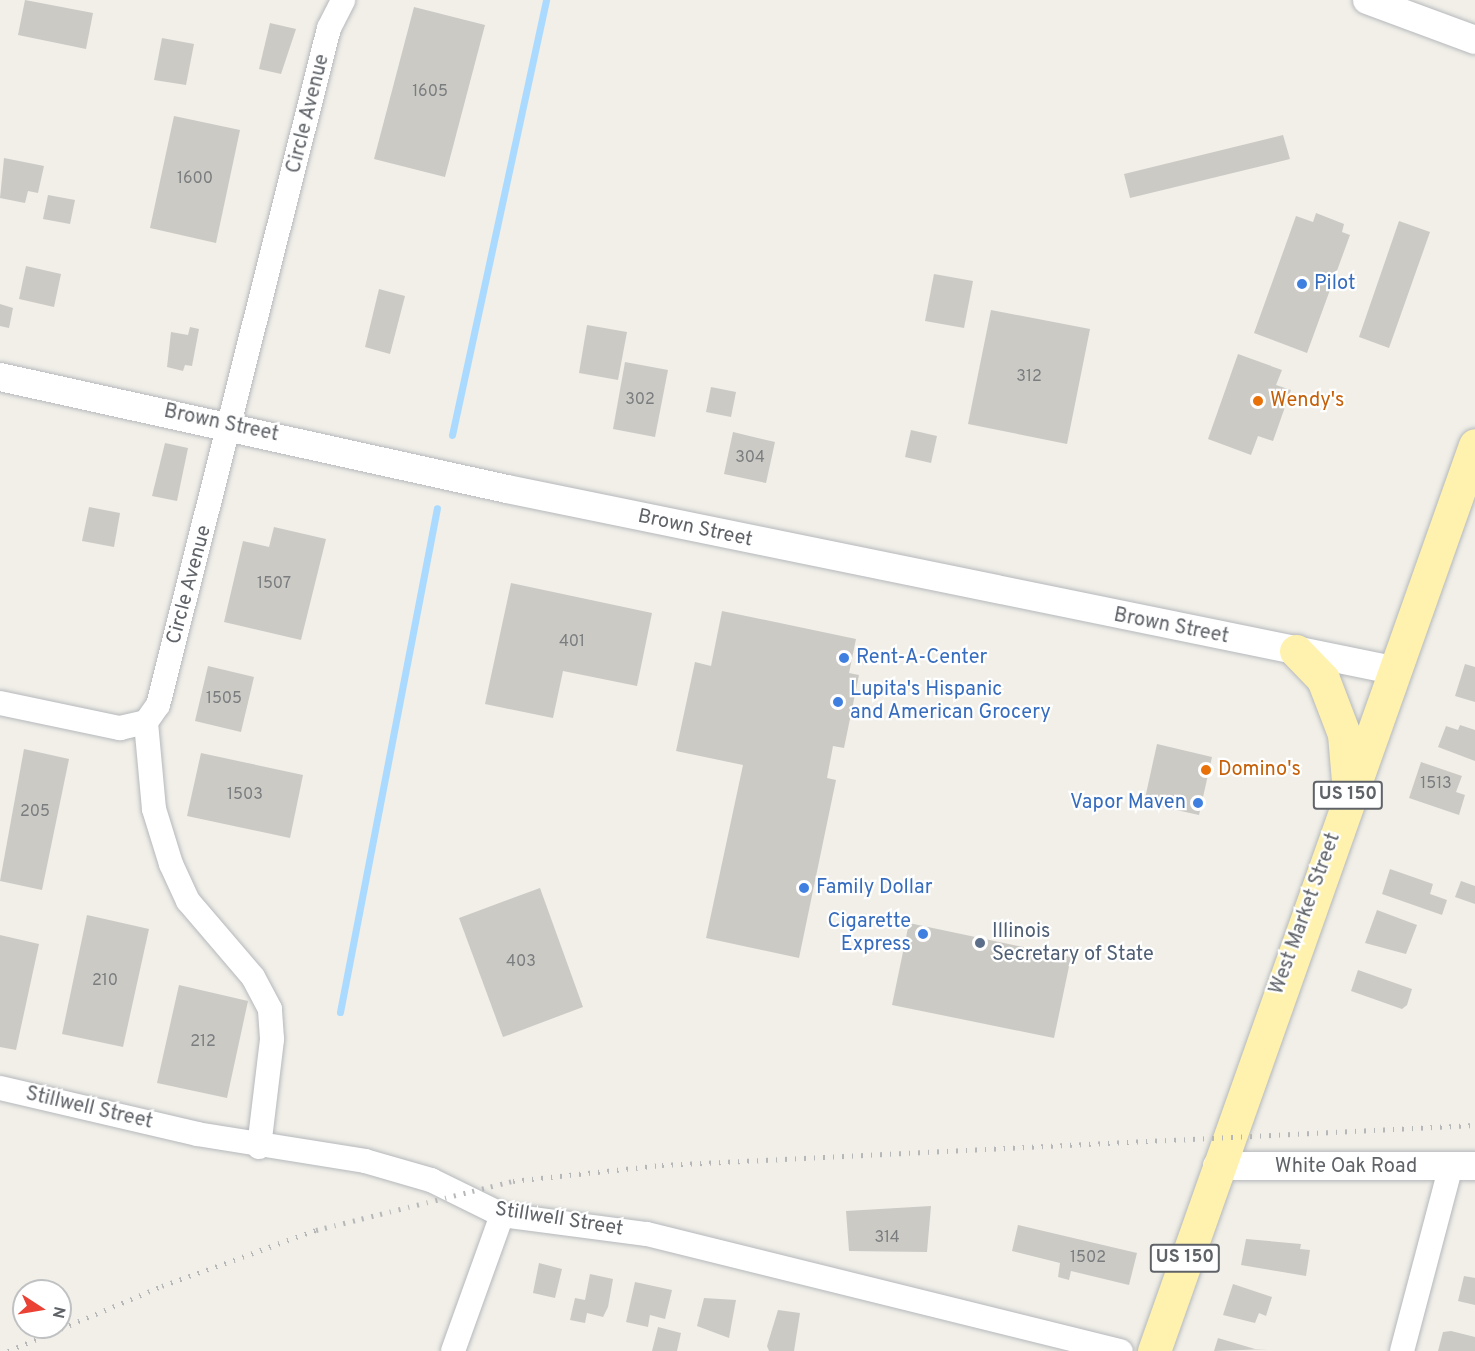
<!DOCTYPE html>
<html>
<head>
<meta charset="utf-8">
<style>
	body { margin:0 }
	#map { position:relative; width:1475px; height:1351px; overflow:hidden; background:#f1efe8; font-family:Overpass,sans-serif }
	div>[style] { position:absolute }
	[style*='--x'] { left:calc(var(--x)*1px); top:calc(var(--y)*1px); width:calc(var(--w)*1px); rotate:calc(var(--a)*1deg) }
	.stream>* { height:7px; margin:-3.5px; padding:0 3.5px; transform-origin:3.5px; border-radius:3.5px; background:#aadaff }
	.building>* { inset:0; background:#cccac5 }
	.roads { filter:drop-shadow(0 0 2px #b5b8bc) drop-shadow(0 0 2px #b5b8bc) }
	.minor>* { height:24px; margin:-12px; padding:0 12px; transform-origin:12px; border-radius:12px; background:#fff }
	.tertiary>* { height:28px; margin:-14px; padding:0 14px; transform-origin:14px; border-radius:14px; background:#fff }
	.primary>* { height:33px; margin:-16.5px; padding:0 16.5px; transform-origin:16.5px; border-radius:16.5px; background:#fff2af }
	.rail>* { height:4.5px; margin-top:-2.25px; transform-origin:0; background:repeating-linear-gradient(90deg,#b6b7b8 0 1.5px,transparent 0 9.5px) }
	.dots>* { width:16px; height:16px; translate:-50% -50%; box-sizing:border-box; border:3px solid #fff; border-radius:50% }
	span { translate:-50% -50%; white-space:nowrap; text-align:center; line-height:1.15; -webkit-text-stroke:4.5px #fff; paint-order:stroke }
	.number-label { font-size:16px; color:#7a7d7f }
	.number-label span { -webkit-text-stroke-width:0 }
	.shield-label span { padding:2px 4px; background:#fff; border:2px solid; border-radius:4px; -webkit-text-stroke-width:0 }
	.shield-label { font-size:18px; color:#5f6368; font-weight:700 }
	.street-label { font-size:20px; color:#5f6368 }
	.shop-label { font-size:20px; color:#366cbe }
	.left { translate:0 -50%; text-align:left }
	.right { translate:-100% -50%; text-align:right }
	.food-label { font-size:20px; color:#c56008 }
	.service-label { font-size:20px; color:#4e5e75 }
	.north { position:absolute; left:12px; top:1279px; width:60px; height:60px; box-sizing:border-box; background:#fff; border:2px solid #bfc1c3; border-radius:50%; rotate:102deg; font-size:16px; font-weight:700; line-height:24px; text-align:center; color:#5f6368 }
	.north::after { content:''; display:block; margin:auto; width:21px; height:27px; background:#ea4335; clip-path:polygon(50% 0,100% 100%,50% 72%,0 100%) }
</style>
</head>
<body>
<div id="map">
	<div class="stream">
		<i style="--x:452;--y:435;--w:445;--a:-77.8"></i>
		<i style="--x:340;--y:1012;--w:513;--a:-79.11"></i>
	</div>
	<div class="building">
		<i style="clip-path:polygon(25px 0,93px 13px,86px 49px,18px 35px)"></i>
		<i style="clip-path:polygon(414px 7px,485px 25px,445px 177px,374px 159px)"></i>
		<i style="clip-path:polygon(270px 23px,296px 29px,281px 74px,259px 69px)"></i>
		<i style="clip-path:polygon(162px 38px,194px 44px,186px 85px,154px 80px)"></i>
		<i style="clip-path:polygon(174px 116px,240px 130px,216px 243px,150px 228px)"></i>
		<i style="clip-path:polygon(1283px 135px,1290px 159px,1130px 198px,1124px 174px)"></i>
		<i style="clip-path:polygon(4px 158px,44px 166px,38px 193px,28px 191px,25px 203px,0 198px)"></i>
		<i style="clip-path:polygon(48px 195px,75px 200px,70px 224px,43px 219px)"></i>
		<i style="clip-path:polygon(1316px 213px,1344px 224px,1342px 232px,1350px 235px,1307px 353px,1254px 333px,1296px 216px,1313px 222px)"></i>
		<i style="clip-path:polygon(1399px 221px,1430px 232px,1389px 348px,1359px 337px)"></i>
		<i style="clip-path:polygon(26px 266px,61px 274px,54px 307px,19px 299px)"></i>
		<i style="clip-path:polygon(934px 274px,973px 281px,964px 328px,925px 321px)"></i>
		<i style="clip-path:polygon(379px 289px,405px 296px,390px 354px,365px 347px)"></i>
		<i style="clip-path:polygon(0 304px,13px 308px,9px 328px,0 326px)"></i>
		<i style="clip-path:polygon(991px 310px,1090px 329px,1067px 444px,968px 424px)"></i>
		<i style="clip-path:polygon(587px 325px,627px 332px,618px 380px,579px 373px)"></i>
		<i style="clip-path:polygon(190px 327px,199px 329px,192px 366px,185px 365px,183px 371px,167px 367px,171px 332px,188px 335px)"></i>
		<i style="clip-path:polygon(1238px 354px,1282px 370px,1276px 385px,1291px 390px,1273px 441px,1258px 436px,1251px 455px,1208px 439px)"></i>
		<i style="clip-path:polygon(625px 362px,668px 370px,655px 437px,613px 429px)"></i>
		<i style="clip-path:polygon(711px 387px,736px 392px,731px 417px,706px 412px)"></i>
		<i style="clip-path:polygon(911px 430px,937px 436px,931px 463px,905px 457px)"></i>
		<i style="clip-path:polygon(733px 432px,775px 442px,766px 483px,724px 474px)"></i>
		<i style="clip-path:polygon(165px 443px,188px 448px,177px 501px,152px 496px)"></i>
		<i style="clip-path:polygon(89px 507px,120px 513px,114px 547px,82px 541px)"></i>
		<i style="clip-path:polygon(274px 527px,326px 539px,301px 640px,224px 622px,243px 541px,269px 547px)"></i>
		<i style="clip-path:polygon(511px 583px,652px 613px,637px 686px,563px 671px,553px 718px,485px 704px)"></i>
		<i style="clip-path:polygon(722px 611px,856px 639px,849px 673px,859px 675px,844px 748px,833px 746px,827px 778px,836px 780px,799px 958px,706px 938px,743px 765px,676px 751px,695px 662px,711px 666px)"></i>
		<i style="clip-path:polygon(1465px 664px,1475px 667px,1475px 702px,1455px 696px)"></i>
		<i style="clip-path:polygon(208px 666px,254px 677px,241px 732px,195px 721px)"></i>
		<i style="clip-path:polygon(1460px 725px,1475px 730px,1475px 761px,1438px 747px,1446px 726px,1458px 730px)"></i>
		<i style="clip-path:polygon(1157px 744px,1212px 757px,1199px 815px,1144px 803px)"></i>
		<i style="clip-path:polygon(24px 749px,69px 759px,42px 890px,0 881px)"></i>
		<i style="clip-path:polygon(201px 753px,303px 775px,290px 838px,187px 816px)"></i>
		<i style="clip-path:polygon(1421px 762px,1462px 776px,1456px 792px,1465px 795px,1459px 815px,1409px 798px)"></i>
		<i style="clip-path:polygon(1390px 869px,1433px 884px,1430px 894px,1447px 900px,1442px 915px,1382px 894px)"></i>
		<i style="clip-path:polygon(1461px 881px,1475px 886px,1475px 904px,1455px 897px)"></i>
		<i style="clip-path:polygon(540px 888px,583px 1007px,503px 1037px,459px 918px)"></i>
		<i style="clip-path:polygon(1377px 910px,1417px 925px,1406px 954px,1365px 943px)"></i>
		<i style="clip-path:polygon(87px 915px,149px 929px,123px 1047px,62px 1034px)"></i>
		<i style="clip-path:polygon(909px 923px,1071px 957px,1054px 1038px,892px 1005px)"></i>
		<i style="clip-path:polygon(0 935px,39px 944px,16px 1050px,0 1047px)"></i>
		<i style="clip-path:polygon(1358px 970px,1412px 989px,1407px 1005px,1402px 1009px,1351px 991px)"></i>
		<i style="clip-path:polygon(179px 985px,248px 1001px,227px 1098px,157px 1083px)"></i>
		<i style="clip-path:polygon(931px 1206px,927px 1252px,849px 1251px,846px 1211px)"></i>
		<i style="clip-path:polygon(1018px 1225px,1137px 1253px,1129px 1285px,1071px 1271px,1069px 1280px,1058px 1277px,1060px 1263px,1012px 1251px)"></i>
		<i style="clip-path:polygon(1246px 1239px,1301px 1244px,1300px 1249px,1310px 1250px,1306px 1276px,1241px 1265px)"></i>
		<i style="clip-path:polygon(539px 1263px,562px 1269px,555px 1298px,533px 1293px)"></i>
		<i style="clip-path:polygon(590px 1274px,613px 1279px,608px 1307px,603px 1317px,587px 1313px,585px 1323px,570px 1320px,575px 1298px,585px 1300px)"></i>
		<i style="clip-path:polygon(1464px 1276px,1475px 1278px,1475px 1305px,1458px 1301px)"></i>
		<i style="clip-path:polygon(635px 1282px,672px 1290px,665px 1319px,650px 1315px,648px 1327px,626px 1322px)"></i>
		<i style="clip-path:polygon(1233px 1284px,1272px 1297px,1266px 1316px,1259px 1313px,1255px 1323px,1223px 1315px)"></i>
		<i style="clip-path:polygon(704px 1298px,736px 1300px,729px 1338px,697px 1326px)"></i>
		<i style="clip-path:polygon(778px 1310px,800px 1313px,794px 1351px,769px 1351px,767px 1346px)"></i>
		<i style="clip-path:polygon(658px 1327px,681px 1333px,677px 1351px,652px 1351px)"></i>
		<i style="clip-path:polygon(1451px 1331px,1475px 1337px,1475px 1351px,1438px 1351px,1443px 1332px)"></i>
		<i style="clip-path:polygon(1218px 1338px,1255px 1349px,1268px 1349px,1214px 1351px)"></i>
	</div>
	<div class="roads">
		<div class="minor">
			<i style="--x:0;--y:703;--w:123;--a:11.8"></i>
			<i style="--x:120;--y:728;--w:27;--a:-13"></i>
			<i style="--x:0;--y:1088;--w:202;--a:13.1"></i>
			<i style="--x:197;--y:1134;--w:170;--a:9.1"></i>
			<i style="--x:365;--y:1161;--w:69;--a:16.1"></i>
			<i style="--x:431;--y:1180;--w:79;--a:26.2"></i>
			<i style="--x:502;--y:1215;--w:146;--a:7.5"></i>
			<i style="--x:647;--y:1234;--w:488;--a:13.9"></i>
			<i style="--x:259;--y:1147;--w:109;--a:-83.1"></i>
			<i style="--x:272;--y:1039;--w:30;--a:-94"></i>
			<i style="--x:270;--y:1009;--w:36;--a:-118"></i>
			<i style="--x:253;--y:977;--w:100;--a:-130.5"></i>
			<i style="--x:188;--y:901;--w:41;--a:-114.7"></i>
			<i style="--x:171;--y:864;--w:58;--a:-107.2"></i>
			<i style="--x:154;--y:809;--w:87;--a:-95.3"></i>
			<i style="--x:146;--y:722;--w:21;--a:-55"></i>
			<i style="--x:158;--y:705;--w:698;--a:-75.82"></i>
			<i style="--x:329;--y:28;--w:31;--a:-63"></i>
			<i style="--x:453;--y:1351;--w:145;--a:-70.2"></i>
			<i style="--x:1402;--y:1351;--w:191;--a:-75.2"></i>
		</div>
		<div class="tertiary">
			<i style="--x:1367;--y:0;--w:115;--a:20.3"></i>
			<i style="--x:0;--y:377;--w:519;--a:12.46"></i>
			<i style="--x:507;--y:489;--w:904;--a:11.55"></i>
			<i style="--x:1217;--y:1166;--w:258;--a:0"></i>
		</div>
		<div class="primary">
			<i style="--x:1296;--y:651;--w:39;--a:46"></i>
			<i style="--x:1323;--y:679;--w:59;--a:69.1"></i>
			<i style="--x:1344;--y:734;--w:47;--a:85.1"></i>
			<i style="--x:1154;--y:1351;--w:961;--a:-70.49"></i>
		</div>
	</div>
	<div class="rail">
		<i style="--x:8;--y:1351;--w:167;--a:-22.9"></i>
		<i style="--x:162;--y:1286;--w:164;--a:-20"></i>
		<i style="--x:316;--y:1230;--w:203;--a:-14"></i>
		<i style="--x:513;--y:1181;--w:150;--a:-6.1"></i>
		<i style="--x:662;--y:1165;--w:814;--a:-2.82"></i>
	</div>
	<div class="dots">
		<i style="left:1302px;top:284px;background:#3f7fe0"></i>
		<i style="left:1258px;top:401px;background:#e8710a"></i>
		<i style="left:844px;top:658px;background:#3f7fe0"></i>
		<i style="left:838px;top:702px;background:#3f7fe0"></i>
		<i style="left:1206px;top:770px;background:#e8710a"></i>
		<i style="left:1198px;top:803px;background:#3f7fe0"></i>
		<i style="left:804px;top:888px;background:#3f7fe0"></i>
		<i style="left:923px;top:934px;background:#3f7fe0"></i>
		<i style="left:980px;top:943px;background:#5c6f8a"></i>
	</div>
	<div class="number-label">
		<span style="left:430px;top:92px">1605</span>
		<span style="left:195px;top:179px">1600</span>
		<span style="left:1029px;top:377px">312</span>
		<span style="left:640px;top:400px">302</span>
		<span style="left:750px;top:458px">304</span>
		<span style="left:274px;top:584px">1507</span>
		<span style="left:572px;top:642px">401</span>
		<span style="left:224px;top:699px">1505</span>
		<span style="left:1436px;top:784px">1513</span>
		<span style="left:245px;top:795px">1503</span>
		<span style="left:35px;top:812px">205</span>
		<span style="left:521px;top:962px">403</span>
		<span style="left:105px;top:981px">210</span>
		<span style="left:203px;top:1042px">212</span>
		<span style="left:887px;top:1238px">314</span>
		<span style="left:1088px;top:1258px">1502</span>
	</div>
	<div class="shield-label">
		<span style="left:1348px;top:795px">US 150</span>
		<span style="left:1185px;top:1258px">US 150</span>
	</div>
	<div class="street-label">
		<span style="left:309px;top:114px;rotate:-76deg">Circle Avenue</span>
		<span style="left:221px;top:424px;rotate:12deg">Brown Street</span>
		<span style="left:695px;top:529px;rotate:12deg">Brown Street</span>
		<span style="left:190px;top:585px;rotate:-75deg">Circle Avenue</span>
		<span style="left:1171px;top:627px;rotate:11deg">Brown Street</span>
		<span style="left:1306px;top:914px;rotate:-70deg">West Market Street</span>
		<span style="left:89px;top:1109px;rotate:13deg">Stillwell Street</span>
		<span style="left:1346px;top:1167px">White Oak Road</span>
		<span style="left:559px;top:1220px;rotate:9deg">Stillwell Street</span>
	</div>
	<div class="shop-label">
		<span class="left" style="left:1314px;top:284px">Pilot</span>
		<span class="left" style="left:856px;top:658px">Rent-A-Center</span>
		<span class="left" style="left:850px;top:702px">Lupita's Hispanic<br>and American Grocery</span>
		<span class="right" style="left:1186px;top:803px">Vapor Maven</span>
		<span class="left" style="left:816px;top:888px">Family Dollar</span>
		<span class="right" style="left:911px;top:934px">Cigarette<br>Express</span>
	</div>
	<div class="food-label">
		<span class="left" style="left:1270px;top:401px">Wendy's</span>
		<span class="left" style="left:1218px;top:770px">Domino's</span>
	</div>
	<div class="service-label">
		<span class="left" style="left:992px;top:944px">Illinois<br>Secretary of State</span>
	</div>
	<div class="north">N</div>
</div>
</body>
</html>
